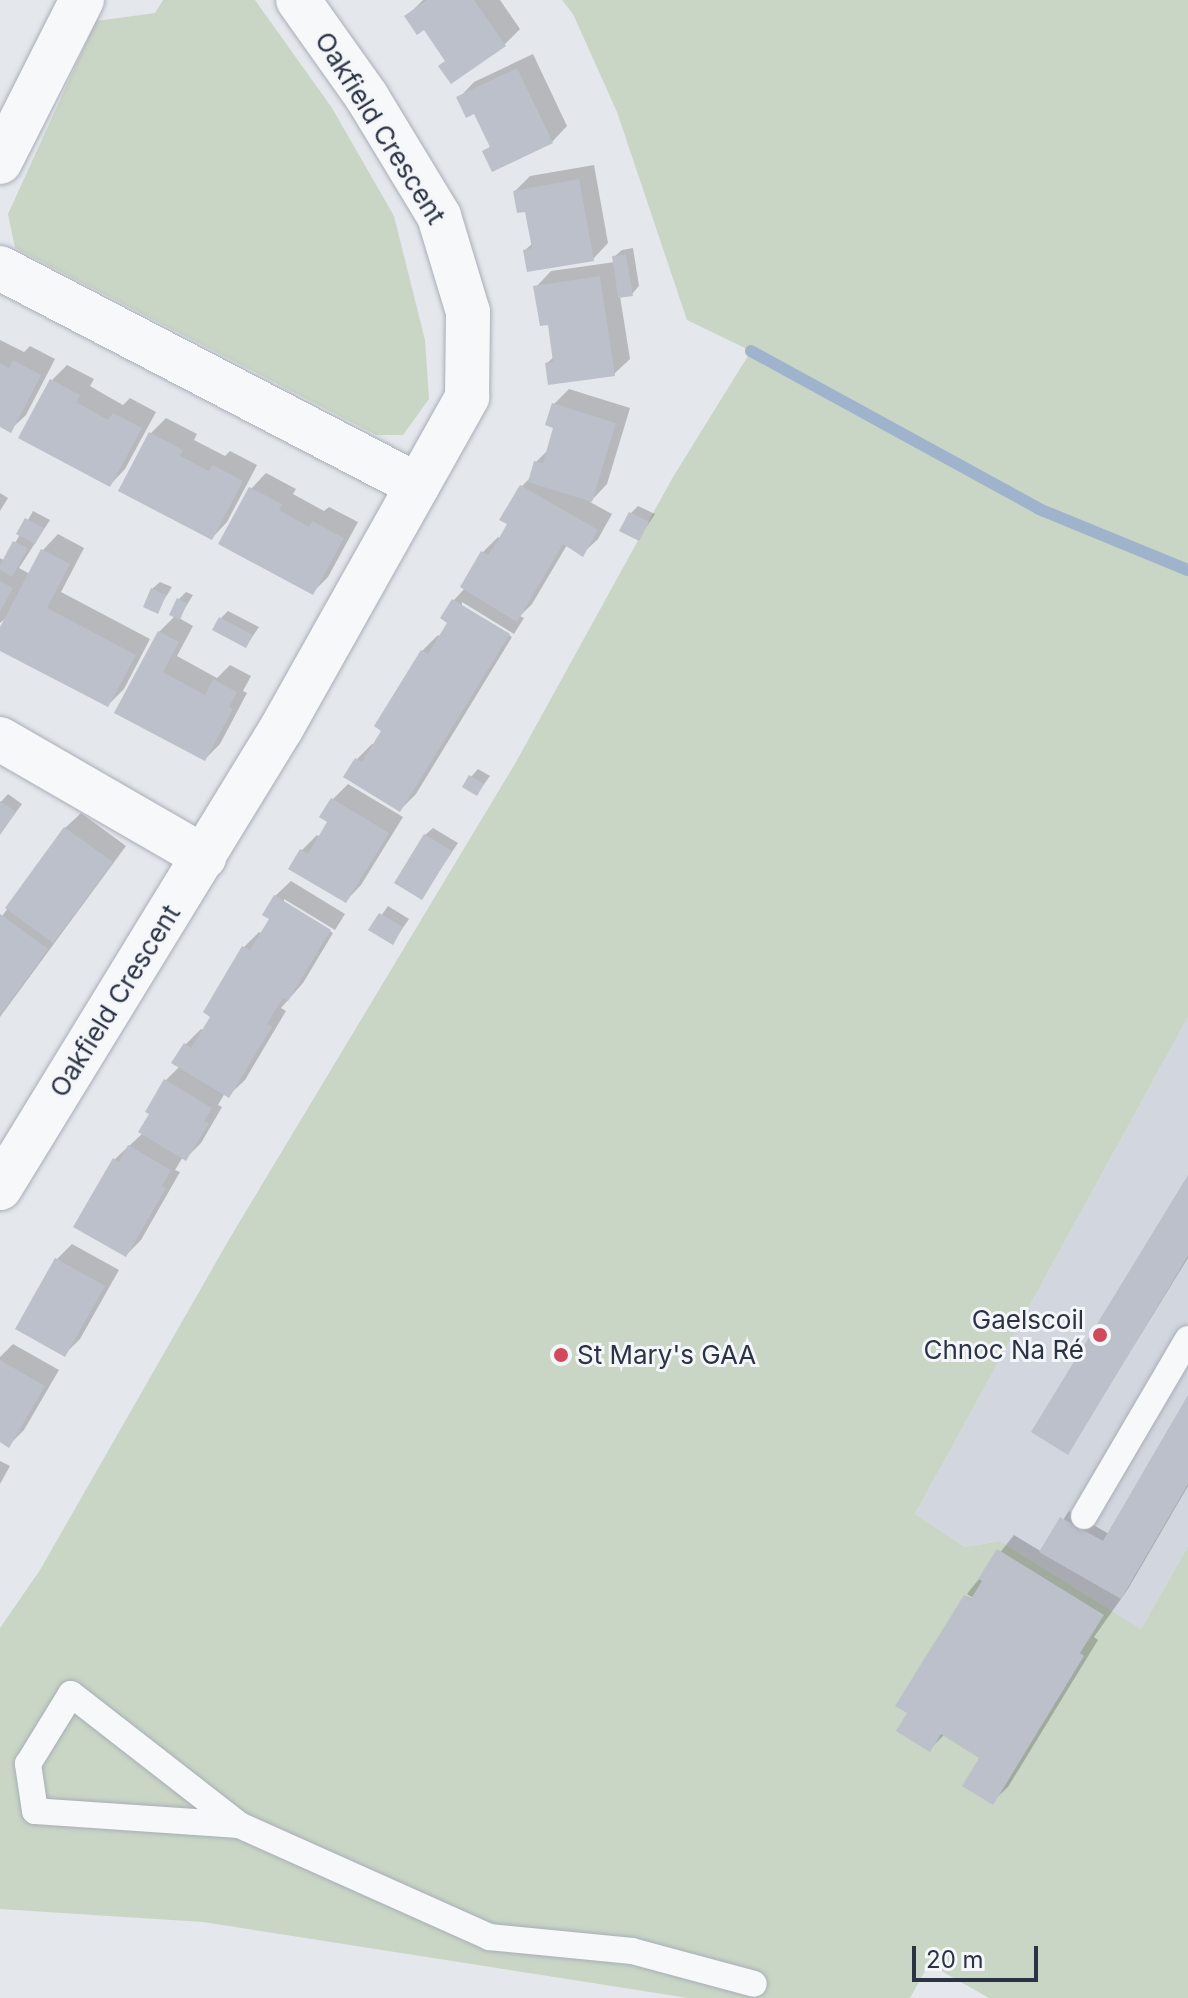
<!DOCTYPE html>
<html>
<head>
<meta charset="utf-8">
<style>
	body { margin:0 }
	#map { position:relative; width:1188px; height:1998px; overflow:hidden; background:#e4e7ec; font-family:Inter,sans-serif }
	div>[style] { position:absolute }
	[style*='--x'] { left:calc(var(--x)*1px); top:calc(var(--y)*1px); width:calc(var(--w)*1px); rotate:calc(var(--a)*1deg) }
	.built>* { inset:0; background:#d2d6de }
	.green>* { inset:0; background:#c9d6c5 }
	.shadow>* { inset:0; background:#0003 }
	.stream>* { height:12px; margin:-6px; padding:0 6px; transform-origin:6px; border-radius:6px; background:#9fb4cc }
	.building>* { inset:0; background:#bbc0ca }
	.roads { filter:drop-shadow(0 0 2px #a9aeb7) drop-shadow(0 0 2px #a9aeb7) }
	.lane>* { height:26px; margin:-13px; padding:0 13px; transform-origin:13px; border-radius:13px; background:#f7f8fa }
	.street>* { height:44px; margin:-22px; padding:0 22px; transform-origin:22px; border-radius:22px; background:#f7f8fa }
	.dots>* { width:22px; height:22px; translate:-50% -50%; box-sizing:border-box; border:4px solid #f4f6f9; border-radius:50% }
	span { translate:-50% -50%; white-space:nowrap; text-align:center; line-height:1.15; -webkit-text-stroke:6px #f4f6f9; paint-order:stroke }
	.street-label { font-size:26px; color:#2b3445 }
	.poi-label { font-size:26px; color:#2b3445 }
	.right { translate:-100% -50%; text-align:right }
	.left { translate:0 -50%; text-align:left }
	.scale { position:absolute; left:912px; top:1946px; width:126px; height:36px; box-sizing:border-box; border:4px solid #2b3445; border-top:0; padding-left:10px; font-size:24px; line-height:28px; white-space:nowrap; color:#2b3445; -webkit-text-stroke:6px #f4f6f9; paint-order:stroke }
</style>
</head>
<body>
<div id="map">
	<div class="built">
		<i style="clip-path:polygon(1188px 1017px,1188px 1546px,1141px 1629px,1000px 1541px,965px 1547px,915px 1514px)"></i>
	</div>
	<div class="green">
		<i style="clip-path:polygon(163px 0,255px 0,332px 108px,394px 216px,425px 340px,429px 399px,403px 435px,376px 435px,15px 248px,8px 214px,96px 21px,155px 13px)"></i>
		<i style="clip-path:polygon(562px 0,1188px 0,1188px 1017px,915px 1514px,965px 1547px,1000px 1541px,1141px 1629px,1188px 1546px,1188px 1998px,989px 1998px,929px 1964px,910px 1998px,688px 1998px,203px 1922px,0 1909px,0 1628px,40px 1570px,231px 1236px,516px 762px,673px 477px,751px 351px,687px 320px,617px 112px,573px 14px)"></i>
	</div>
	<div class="shadow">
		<i style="clip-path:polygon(423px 0,500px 0,520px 29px,505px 44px,452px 82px,447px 60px,424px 27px,406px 17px)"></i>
		<i style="clip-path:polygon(533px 54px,567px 126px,552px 142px,485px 152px,491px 145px,475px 111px,459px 98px,474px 82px)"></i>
		<i style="clip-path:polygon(594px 165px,608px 243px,593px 259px,525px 250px,533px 243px,527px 209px,515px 191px,530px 176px)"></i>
		<i style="clip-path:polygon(633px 248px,639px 286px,632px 294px,620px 296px,630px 359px,614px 374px,547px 363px,555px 356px,550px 323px,536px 287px,551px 271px,615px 262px,614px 257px,622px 250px)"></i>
		<i style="clip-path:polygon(0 340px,24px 352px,30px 346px,55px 359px,26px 415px,10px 430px,0 425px)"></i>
		<i style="clip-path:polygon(67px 365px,94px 379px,90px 386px,107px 396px,123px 405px,130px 398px,156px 412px,125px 469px,110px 485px,52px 380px)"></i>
		<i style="clip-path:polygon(569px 389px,630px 408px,607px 484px,590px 502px,612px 514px,598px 539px,582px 554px,567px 545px,532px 604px,520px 616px,524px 618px,514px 634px,462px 602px,462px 607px,512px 637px,416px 794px,400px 810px,357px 759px,372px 744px,375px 745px,422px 651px,438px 635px,440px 637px,450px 622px,454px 600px,465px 588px,482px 553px,498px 537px,501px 539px,510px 523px,522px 486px,532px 476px,536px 462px,549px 449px,556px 426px,554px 404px)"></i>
		<i style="clip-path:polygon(166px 418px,197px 434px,194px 440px,225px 456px,230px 451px,257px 465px,227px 522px,212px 538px,151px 433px)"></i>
		<i style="clip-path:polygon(266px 473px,296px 489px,293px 494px,324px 511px,329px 507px,358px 522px,328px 577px,313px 592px,251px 489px)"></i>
		<i style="clip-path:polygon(0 493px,8px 498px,0 511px)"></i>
		<i style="clip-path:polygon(638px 506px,655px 514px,639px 538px,631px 513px)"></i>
		<i style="clip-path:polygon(33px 511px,50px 520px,19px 568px,30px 574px,43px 550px,58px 534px,84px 548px,61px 592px,150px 639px,124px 689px,108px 705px,0 648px,0 631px,6px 618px,0 623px,0 558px,5px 561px)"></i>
		<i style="clip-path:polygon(160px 582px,172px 587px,157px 611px,152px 589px)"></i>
		<i style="clip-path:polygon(186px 592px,193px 595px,179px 618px,193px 626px,177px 656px,217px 678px,230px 665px,251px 676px,243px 691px,247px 693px,220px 744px,205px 759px,117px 712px,159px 632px,175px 616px,178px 600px)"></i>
		<i style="clip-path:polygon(228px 611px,259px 627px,246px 646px,221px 618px)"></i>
		<i style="clip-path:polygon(478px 769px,490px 776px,477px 794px,471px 777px)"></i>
		<i style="clip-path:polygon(348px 784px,403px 817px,361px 885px,346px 901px,291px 868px,302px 850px,317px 835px,320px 837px,329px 821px,333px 799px)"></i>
		<i style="clip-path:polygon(8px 794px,22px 804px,0 834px,0 803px)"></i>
		<i style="clip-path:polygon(81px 813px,126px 846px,0 1017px,0 919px,65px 828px)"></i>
		<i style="clip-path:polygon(433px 828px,458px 843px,422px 897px,425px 835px)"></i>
		<i style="clip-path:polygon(291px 881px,345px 914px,335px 930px,284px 899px,284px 903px,333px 933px,303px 983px,281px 1008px,286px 1011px,245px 1080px,229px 1095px,225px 1093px,218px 1105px,222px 1107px,201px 1143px,186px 1158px,183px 1157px,175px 1170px,180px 1172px,141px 1240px,126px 1255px,115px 1159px,143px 1133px,151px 1113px,147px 1111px,166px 1080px,180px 1066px,185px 1045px,201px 1029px,204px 1031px,244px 947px,259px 932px,263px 934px,272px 918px,275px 896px)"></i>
		<i style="clip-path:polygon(388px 906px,409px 919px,393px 942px,371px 930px)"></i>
		<i style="clip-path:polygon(1188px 1178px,1188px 1258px,1068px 1452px)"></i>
		<i style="clip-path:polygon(72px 1244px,119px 1270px,80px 1339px,65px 1354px,17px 1328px,57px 1259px)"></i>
		<i style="clip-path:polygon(13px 1344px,59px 1370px,24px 1430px,9px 1445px,0 1440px,0 1357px)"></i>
		<i style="clip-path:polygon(1188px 1399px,1188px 1486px,1128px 1589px,1094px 1637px,1098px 1640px,1008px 1787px,992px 1802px,982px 1757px,945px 1734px,930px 1749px,910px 1712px,898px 1705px,966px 1596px,981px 1603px,967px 1594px,1014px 1535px,1042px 1552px,1069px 1511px,1109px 1534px)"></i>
		<i style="clip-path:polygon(0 1461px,10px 1466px,0 1484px)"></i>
	</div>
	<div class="stream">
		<i style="--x:751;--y:351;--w:328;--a:28.7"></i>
		<i style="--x:1039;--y:509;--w:161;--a:22.3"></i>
	</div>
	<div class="building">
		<i style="clip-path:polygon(427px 0,474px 0,506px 46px,451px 84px,438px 66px,445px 61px,424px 30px,417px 35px,404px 16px)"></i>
		<i style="clip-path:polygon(517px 68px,553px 143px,492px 172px,482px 151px,490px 147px,474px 114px,466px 118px,456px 97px)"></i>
		<i style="clip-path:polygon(579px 179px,594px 261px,527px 272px,523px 250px,532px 248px,525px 212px,517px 213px,513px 191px)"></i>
		<i style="clip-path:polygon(626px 255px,633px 296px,618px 298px,612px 256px)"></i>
		<i style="clip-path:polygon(600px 276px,615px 376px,548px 385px,545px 363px,553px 362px,548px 325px,540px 326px,533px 286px)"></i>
		<i style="clip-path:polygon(13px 360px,41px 375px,11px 433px,0 427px,0 363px,9px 368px)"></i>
		<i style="clip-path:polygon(50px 379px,80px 395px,76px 402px,108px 420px,113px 413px,142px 428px,110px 487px,18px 438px)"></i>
		<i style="clip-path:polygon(552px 403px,616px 423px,592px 502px,528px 482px,534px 461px,543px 463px,553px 428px,545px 425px)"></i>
		<i style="clip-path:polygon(149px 432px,183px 450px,180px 456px,209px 471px,213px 465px,243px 481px,212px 540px,118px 491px)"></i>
		<i style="clip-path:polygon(520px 485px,598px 530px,583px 557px,563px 544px,517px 622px,460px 587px,481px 551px,488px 555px,498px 540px,507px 524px,499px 520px)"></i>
		<i style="clip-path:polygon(249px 487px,282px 504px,279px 510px,309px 527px,312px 521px,344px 538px,313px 595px,218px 544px)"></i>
		<i style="clip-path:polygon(629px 512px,649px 522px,639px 541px,619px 531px)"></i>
		<i style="clip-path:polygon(25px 518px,44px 528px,35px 544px,16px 534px)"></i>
		<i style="clip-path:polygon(13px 541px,28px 548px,12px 577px,0 570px,0 565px)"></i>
		<i style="clip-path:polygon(41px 549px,70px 564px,47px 608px,136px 655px,108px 707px,0 651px,0 627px)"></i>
		<i style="clip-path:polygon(0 581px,13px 588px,0 612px)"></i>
		<i style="clip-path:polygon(151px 588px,166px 595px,158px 614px,143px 607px)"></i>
		<i style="clip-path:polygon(177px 598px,187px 603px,180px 620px,169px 615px)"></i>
		<i style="clip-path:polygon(452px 599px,510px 634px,400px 812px,343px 777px,355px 758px,362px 762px,381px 731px,374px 726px,421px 650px,428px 654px,447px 623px,440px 618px)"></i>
		<i style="clip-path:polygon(219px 617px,253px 635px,246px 648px,212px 630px)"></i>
		<i style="clip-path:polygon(158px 631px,179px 642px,163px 672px,205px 695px,213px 679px,237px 692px,229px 707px,233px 709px,205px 761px,114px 713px)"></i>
		<i style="clip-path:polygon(469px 775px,484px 784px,477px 796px,462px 787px)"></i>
		<i style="clip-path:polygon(331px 798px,389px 833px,346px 903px,288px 869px,300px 849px,308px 854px,327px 822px,319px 817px)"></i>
		<i style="clip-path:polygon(0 801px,16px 812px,0 835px)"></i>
		<i style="clip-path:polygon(64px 827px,113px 862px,53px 943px,5px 908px)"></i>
		<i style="clip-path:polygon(424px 834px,452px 851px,422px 900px,394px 883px)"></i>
		<i style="clip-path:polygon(274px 895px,331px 930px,288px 1001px,283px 998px,274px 1012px,267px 1024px,272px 1027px,229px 1098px,171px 1063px,184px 1043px,191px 1048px,210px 1017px,203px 1012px,242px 946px,250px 950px,269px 919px,262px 915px)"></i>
		<i style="clip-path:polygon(379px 913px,403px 927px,393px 945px,368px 930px)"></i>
		<i style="clip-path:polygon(0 914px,48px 949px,0 1015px)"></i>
		<i style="clip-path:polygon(164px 1079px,212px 1108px,204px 1121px,209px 1123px,186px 1161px,138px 1132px,149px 1114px,145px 1112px)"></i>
		<i style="clip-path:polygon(128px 1145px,171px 1170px,162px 1186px,166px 1188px,126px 1257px,73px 1227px,113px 1158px,119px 1162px)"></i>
		<i style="clip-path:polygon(1188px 1175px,1188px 1256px,1068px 1455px,1031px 1432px)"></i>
		<i style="clip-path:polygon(55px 1258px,105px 1286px,65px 1357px,15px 1329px)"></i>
		<i style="clip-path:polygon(0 1360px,45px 1386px,9px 1448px,0 1442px)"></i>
		<i style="clip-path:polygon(1188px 1395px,1188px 1484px,1121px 1599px,1039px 1552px,1060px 1517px,1103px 1541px)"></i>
		<i style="clip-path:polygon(997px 1549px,1104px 1615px,1080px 1653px,1084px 1656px,993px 1805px,962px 1786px,979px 1758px,941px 1734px,930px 1752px,896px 1731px,907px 1713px,895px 1706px,964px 1595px,971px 1599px,982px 1581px,978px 1579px)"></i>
	</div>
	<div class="roads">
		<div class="lane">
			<i style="--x:1084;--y:1516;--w:205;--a:-59.6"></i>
			<i style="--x:239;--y:1825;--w:204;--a:-176.1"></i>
			<i style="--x:35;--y:1811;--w:48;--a:-98.5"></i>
			<i style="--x:28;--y:1764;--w:82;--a:-58.4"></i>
			<i style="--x:71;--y:1694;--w:213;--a:37.9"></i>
			<i style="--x:239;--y:1825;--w:274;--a:24.1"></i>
			<i style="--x:489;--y:1937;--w:144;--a:5.6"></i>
			<i style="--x:632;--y:1951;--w:126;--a:15.1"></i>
		</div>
		<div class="street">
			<i style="--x:0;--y:162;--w:182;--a:-63.2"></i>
			<i style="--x:0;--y:268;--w:471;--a:27.5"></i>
			<i style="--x:0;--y:739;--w:236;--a:30"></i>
			<i style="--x:0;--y:1188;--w:538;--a:-58.53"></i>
			<i style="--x:281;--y:729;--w:381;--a:-60.7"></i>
			<i style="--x:467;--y:397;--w:85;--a:-89.3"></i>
			<i style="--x:468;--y:312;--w:100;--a:-106.8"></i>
			<i style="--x:439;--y:216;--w:139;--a:-121.2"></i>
			<i style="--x:367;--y:97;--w:119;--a:-125.4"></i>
		</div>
	</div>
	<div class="dots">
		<i style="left:1100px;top:1335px;background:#d1495b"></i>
		<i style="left:561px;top:1355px;background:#d1495b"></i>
	</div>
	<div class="street-label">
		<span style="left:380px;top:128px;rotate:58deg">Oakfield Crescent</span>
		<span style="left:115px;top:1001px;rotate:-58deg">Oakfield Crescent</span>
	</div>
	<div class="poi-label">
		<span class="right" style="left:1084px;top:1335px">Gaelscoil<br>Chnoc Na Ré</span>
		<span class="left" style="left:577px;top:1355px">St Mary's GAA</span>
	</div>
	<div class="scale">20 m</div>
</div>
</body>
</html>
